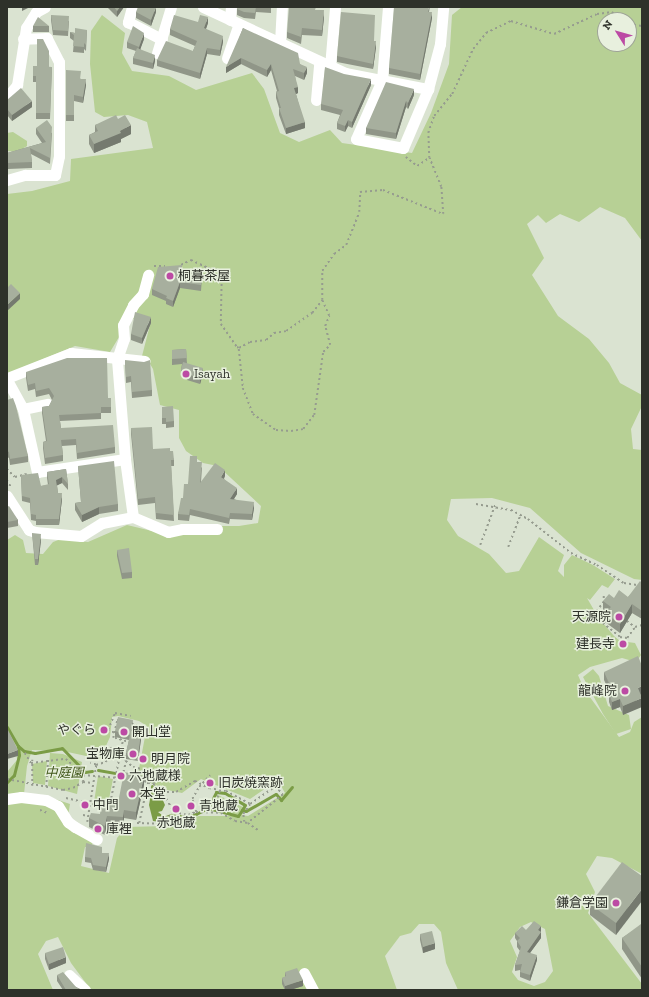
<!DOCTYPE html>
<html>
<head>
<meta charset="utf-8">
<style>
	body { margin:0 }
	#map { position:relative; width:649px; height:997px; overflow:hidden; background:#dae3d1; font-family:"Zilla Slab","Noto Sans JP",serif }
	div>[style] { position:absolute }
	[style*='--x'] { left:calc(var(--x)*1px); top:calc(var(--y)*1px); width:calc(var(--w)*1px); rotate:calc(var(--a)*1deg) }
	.green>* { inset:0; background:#b7d095 }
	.water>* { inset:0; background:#7b9c46 }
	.stream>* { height:3px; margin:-1.5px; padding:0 1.5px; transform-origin:1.5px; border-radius:1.5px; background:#7b9c46 }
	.path>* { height:1.5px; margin-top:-0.75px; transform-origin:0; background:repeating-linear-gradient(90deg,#969c8f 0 2px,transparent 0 5px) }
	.minor>* { height:11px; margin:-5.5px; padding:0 5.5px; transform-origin:5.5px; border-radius:5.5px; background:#fff }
	.wall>* { inset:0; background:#909688 }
	.shaded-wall>* { inset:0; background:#757a6f }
	.building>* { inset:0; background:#a7af9e }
	.dots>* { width:11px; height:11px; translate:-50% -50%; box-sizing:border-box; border:2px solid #e8f0de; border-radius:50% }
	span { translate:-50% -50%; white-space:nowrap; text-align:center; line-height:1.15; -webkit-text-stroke:3px #e8f0de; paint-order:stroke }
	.poi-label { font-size:13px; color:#2e312a }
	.left { translate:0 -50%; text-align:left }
	.right { translate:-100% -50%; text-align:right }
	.park-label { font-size:13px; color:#405619; font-style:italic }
	.frame { position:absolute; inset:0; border:8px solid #2e312a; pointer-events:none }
	.north { position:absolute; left:597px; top:12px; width:40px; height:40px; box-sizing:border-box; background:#e8f0de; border:1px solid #9ea496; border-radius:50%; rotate:307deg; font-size:11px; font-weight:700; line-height:16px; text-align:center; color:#2e312a }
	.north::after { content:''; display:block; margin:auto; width:14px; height:18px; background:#bc4aa4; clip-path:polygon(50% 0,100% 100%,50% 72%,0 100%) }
</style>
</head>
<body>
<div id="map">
	<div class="green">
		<i style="clip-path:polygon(evenodd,462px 7px,642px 7px,642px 241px,625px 218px,600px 207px,579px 222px,560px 214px,546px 223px,538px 215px,527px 224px,544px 258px,532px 275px,558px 316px,589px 339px,609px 363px,620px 383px,642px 395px,642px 406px,631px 429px,633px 449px,642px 450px,642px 580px,634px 579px,581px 553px,530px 508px,492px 498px,451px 499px,447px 520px,458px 536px,489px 554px,506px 573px,519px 571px,539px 537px,564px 555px,558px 571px,564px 577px,564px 565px,572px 555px,593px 565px,615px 579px,608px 588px,602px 585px,590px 600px,587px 598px,598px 617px,614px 636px,620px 641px,635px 643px,641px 655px,636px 662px,622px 658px,590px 667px,578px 675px,584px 689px,619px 737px,630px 732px,634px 722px,642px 717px,642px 874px,612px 858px,597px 856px,586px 874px,595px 892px,588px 913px,642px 984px,642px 990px,458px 990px,446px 963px,441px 932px,434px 924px,419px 924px,411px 933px,400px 936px,385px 956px,397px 990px,91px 990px,71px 963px,58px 937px,46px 941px,38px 954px,53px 990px,7px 990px,7px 772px,17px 760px,16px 746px,7px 732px,7px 540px,15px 535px,23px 540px,26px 553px,43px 554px,53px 542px,61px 539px,88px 542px,127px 525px,152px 531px,198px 526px,239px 526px,258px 523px,261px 506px,218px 466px,203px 463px,186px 451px,179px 438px,179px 410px,160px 405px,153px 369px,146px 357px,142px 356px,151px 321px,135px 318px,128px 322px,110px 352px,75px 346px,7px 374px,7px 194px,32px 191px,70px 181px,71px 159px,153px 148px,147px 122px,128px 115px,104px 117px,95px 112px,90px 64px,91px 31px,102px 15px,125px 33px,122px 53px,132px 71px,169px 76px,196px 90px,252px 73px,264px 89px,280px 133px,299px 142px,330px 130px,342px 143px,412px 153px,431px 113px,449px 64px,452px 15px,462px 7px,605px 20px,629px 20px,629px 44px,605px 44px,605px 20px,462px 7px,118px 716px,139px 721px,147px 726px,138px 774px,158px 788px,182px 793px,201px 779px,250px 799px,269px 786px,280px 784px,285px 793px,248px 816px,241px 815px,271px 797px,247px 809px,218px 795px,213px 808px,234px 816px,199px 816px,167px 826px,126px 827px,117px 838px,109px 873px,81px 866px,85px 847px,93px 847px,92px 843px,68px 816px,70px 804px,43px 795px,24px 794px,27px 766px,32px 750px,63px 751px,100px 759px,110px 737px,112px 717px,118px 716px,462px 7px,531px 922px,545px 929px,553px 971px,545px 982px,534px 986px,518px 980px,512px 972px,517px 957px,510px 941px,520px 927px,531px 922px)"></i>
		<i style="clip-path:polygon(13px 132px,27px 141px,27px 146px,18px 152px,7px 151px,7px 133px)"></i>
		<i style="clip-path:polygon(593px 669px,599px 676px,608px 706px,629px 715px,631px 729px,616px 734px,603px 714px,583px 677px)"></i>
		<i style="clip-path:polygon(50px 753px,63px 754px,82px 762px,77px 794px,48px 786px)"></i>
		<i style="clip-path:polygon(47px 761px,45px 785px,33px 783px,32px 764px)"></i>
		<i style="clip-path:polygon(98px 776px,113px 779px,108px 804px,94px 802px)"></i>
	</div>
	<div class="water">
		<i style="clip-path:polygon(152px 788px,161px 796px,165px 805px,162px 811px,158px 812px,162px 815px,161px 822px,153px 821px,149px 805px)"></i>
	</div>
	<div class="stream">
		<i style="--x:7;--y:727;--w:22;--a:60"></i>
		<i style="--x:18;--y:746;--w:9;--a:84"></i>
		<i style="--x:19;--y:755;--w:21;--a:104"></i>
		<i style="--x:14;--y:775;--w:10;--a:135"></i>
		<i style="--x:18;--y:746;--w:8;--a:40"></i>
		<i style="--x:24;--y:751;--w:11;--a:10"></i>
		<i style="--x:35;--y:753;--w:27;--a:-10"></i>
		<i style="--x:62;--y:748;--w:33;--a:46"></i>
		<i style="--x:85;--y:772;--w:7;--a:-8"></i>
		<i style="--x:98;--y:770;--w:28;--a:10"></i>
		<i style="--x:152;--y:786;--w:2;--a:90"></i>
		<i style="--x:208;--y:808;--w:31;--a:15"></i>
		<i style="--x:238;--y:816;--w:7;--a:-56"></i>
		<i style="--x:161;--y:819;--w:11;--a:-22"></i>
		<i style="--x:171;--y:815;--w:16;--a:7"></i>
		<i style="--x:187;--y:817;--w:9;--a:-18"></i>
		<i style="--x:196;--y:814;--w:13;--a:-27"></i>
		<i style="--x:208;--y:808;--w:18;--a:-63"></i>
		<i style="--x:216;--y:792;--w:9;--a:6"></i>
		<i style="--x:225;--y:793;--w:23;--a:31"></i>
		<i style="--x:245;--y:805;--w:6;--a:121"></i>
		<i style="--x:242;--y:810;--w:4;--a:14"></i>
		<i style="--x:246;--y:811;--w:34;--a:-30"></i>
		<i style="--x:276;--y:794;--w:8;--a:50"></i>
		<i style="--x:281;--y:800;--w:17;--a:-50"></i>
	</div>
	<div class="path">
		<i style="--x:629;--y:24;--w:13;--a:9"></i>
		<i style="--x:406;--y:157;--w:14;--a:39"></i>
		<i style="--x:417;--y:166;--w:14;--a:-34"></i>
		<i style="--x:181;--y:265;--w:11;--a:-27"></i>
		<i style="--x:191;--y:260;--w:19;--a:25"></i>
		<i style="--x:208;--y:268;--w:8;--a:7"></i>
		<i style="--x:216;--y:269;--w:8;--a:40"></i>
		<i style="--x:222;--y:274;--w:50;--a:91.1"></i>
		<i style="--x:221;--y:324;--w:28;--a:55"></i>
		<i style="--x:237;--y:347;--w:2;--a:27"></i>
		<i style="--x:239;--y:348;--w:13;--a:-29"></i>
		<i style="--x:250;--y:342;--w:16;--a:-7"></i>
		<i style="--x:266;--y:340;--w:11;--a:-41"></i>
		<i style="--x:274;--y:333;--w:12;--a:-9"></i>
		<i style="--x:286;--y:331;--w:32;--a:-35"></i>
		<i style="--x:312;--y:313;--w:16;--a:-52"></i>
		<i style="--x:322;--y:300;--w:29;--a:-90"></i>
		<i style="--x:322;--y:271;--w:21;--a:-55"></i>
		<i style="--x:334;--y:254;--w:15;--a:-37"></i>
		<i style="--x:346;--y:245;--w:35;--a:-68"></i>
		<i style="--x:359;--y:212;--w:20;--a:-87"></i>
		<i style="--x:360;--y:192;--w:23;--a:-5"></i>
		<i style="--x:383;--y:190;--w:65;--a:21.8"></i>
		<i style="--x:443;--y:214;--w:27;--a:-94"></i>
		<i style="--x:441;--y:187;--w:31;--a:-112"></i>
		<i style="--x:429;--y:158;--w:25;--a:-92"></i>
		<i style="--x:428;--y:133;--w:18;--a:-71"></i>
		<i style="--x:434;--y:116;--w:28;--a:-51"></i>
		<i style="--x:452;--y:94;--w:50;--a:-65"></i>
		<i style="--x:473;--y:49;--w:21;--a:-51"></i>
		<i style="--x:486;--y:33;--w:28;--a:-26"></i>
		<i style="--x:511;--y:21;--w:45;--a:16.8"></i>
		<i style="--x:554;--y:34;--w:47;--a:-24.9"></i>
		<i style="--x:597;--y:14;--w:15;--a:-8"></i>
		<i style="--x:612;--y:12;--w:14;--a:36"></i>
		<i style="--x:154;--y:266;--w:11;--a:0"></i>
		<i style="--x:239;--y:349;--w:39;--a:84"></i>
		<i style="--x:243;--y:388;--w:28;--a:69"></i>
		<i style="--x:253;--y:414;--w:28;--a:35"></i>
		<i style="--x:276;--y:430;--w:15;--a:4"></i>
		<i style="--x:291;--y:431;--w:12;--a:-9"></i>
		<i style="--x:303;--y:429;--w:18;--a:-52"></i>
		<i style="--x:314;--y:415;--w:64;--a:-81.9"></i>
		<i style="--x:323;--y:352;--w:10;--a:-45"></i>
		<i style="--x:330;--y:345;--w:20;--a:-105"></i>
		<i style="--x:325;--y:326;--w:11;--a:-68"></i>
		<i style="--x:329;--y:316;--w:17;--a:-114"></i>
		<i style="--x:7;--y:469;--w:11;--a:45"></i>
		<i style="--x:15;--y:477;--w:12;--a:-14"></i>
		<i style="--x:7;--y:480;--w:8;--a:60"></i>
		<i style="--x:476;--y:504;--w:36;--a:10"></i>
		<i style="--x:511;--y:510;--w:19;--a:28"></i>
		<i style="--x:528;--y:519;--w:55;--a:38.3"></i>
		<i style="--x:571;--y:553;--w:29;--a:25"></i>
		<i style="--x:597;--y:565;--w:32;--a:34"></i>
		<i style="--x:624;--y:583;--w:18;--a:9"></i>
		<i style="--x:480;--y:545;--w:43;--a:-69.4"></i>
		<i style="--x:508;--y:547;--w:34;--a:-69"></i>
		<i style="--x:604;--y:596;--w:6;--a:90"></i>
		<i style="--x:604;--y:602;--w:11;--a:128"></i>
		<i style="--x:597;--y:611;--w:11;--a:52"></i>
		<i style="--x:604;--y:620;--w:3;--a:108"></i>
		<i style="--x:603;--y:623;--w:22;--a:39"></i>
		<i style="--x:620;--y:637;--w:7;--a:8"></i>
		<i style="--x:627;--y:638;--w:14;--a:-54"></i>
		<i style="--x:627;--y:621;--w:10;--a:37"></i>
		<i style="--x:635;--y:627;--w:7;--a:-16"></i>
		<i style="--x:117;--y:720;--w:20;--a:15"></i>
		<i style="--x:136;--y:725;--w:19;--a:106"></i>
		<i style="--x:131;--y:743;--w:19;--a:-164"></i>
		<i style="--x:113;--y:738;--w:18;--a:-77"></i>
		<i style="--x:114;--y:733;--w:7;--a:-153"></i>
		<i style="--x:108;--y:730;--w:18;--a:-68"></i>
		<i style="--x:115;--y:713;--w:16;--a:11"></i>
		<i style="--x:105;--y:747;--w:16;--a:14"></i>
		<i style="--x:25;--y:753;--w:12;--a:59"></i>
		<i style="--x:120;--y:753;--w:5;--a:22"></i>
		<i style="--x:125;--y:755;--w:6;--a:81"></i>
		<i style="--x:126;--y:761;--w:9;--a:41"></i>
		<i style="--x:133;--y:767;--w:27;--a:13"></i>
		<i style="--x:31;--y:763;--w:35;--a:-7"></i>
		<i style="--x:66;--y:759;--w:23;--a:43"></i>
		<i style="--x:83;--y:775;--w:32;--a:5"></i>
		<i style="--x:96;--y:765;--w:9;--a:-18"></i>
		<i style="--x:105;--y:762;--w:8;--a:-45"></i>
		<i style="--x:111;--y:756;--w:8;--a:7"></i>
		<i style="--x:122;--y:777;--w:16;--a:-76"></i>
		<i style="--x:7;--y:779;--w:57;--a:11.1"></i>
		<i style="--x:63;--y:790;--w:10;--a:-11"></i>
		<i style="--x:73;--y:788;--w:12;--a:-31"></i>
		<i style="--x:144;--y:781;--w:16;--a:18"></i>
		<i style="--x:159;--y:786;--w:30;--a:60"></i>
		<i style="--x:174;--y:812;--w:14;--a:12"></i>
		<i style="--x:188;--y:815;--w:9;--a:-21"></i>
		<i style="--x:196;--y:812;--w:25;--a:2"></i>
		<i style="--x:221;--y:813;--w:16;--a:30"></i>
		<i style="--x:235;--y:821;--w:13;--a:9"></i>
		<i style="--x:248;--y:823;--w:12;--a:35"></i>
		<i style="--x:83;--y:782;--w:10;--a:6"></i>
		<i style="--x:83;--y:782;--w:7;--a:-90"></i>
		<i style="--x:145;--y:782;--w:12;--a:-81"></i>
		<i style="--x:153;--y:784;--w:12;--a:-81"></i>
		<i style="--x:32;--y:786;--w:26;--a:-90"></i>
		<i style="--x:46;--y:787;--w:27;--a:-86"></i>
		<i style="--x:220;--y:791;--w:10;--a:107"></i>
		<i style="--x:217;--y:801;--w:4;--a:27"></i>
		<i style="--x:221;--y:803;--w:10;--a:90"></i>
		<i style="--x:162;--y:792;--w:14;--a:0"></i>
		<i style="--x:176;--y:792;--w:22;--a:-30"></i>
		<i style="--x:195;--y:781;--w:16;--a:27"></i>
		<i style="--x:209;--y:788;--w:17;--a:10"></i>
		<i style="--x:226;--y:791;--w:27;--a:28"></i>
		<i style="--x:250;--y:804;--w:29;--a:-35"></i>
		<i style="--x:274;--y:787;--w:6;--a:31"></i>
		<i style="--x:279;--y:790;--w:6;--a:51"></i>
		<i style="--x:283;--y:795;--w:45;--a:141.3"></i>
		<i style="--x:66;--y:798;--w:18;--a:13"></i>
		<i style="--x:87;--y:803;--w:16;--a:11"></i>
		<i style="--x:110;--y:803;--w:65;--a:-78.5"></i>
		<i style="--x:40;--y:810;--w:9;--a:21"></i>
		<i style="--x:196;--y:812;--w:14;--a:-107"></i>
		<i style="--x:192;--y:799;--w:14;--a:-60"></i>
		<i style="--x:199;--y:787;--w:16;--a:-47"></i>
		<i style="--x:83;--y:815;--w:6;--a:9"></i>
		<i style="--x:87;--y:822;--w:58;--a:-81"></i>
		<i style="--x:96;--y:765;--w:6;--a:-162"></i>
		<i style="--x:244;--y:822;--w:8;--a:-97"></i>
		<i style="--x:243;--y:814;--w:12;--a:-55"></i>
		<i style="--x:137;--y:823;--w:25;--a:2"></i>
		<i style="--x:162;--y:824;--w:17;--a:-45"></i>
		<i style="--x:139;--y:823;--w:42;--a:-77.6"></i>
	</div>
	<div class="minor">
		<i style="--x:132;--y:7;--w:16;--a:105"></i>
		<i style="--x:128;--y:22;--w:38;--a:27"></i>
		<i style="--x:203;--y:7;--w:157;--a:24.9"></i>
		<i style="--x:345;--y:73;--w:85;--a:10.9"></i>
		<i style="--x:388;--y:7;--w:73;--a:94.7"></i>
		<i style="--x:382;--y:80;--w:64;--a:113.8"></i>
		<i style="--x:356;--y:139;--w:48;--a:10.8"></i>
		<i style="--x:403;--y:148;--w:64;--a:-67"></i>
		<i style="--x:428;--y:89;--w:47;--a:-75.1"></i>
		<i style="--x:440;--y:44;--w:37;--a:-85"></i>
		<i style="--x:230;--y:20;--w:13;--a:-86"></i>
		<i style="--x:280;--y:43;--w:36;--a:-87"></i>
		<i style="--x:157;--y:53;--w:48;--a:-73.1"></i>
		<i style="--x:227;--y:58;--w:36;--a:-71"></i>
		<i style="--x:330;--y:67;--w:60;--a:-85.2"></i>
		<i style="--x:7;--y:97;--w:16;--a:-50"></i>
		<i style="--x:17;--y:85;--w:58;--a:-81"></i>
		<i style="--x:26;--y:28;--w:19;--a:-58"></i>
		<i style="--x:36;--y:12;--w:10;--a:-29"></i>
		<i style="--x:316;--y:100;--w:38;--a:-85"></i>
		<i style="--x:7;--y:180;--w:19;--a:-16"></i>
		<i style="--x:25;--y:175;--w:30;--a:0"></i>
		<i style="--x:55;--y:175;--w:19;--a:-78"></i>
		<i style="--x:59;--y:156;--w:94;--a:-90"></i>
		<i style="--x:59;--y:62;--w:27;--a:-117"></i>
		<i style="--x:47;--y:38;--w:24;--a:178"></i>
		<i style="--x:7;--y:378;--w:69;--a:-21.3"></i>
		<i style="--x:71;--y:353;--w:74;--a:6.2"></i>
		<i style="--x:7;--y:380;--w:33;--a:61"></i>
		<i style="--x:23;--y:409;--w:65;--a:77.5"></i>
		<i style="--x:37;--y:472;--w:89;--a:-8.4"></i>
		<i style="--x:23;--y:409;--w:25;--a:-12"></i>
		<i style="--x:7;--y:496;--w:40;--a:57.1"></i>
		<i style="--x:29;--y:530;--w:6;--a:18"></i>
		<i style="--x:35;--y:532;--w:46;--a:5"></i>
		<i style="--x:81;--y:536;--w:25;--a:-32"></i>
		<i style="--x:102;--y:523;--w:32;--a:-11"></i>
		<i style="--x:133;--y:517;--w:59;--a:-97.9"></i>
		<i style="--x:125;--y:459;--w:100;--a:-94.6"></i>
		<i style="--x:117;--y:359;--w:21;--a:-71"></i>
		<i style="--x:124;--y:339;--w:14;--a:-94"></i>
		<i style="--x:123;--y:325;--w:22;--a:-63"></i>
		<i style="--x:133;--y:305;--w:15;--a:-48"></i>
		<i style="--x:143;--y:294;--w:20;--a:-75"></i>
		<i style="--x:133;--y:517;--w:38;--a:23"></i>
		<i style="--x:168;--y:532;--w:14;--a:-12"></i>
		<i style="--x:182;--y:529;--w:35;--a:0"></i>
		<i style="--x:7;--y:799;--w:14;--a:-8"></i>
		<i style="--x:21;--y:797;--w:25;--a:7"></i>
		<i style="--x:46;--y:800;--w:13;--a:27"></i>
		<i style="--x:58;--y:806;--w:19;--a:58"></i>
		<i style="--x:68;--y:822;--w:9;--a:36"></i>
		<i style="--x:75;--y:827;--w:25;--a:29"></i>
		<i style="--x:304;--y:973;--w:19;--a:62"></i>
		<i style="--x:69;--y:975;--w:22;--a:43"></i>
	</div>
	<div class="wall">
		<i style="clip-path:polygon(107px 7px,124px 7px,117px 17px)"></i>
		<i style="clip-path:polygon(237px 7px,271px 7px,271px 13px,256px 12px,255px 19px,244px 18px,237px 15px)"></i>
		<i style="clip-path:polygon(430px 7px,429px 12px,432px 18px,420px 80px,389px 74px,389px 68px)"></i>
		<i style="clip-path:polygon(316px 10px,324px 17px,322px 36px,302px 35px,301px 44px,287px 38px,287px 32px)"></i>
		<i style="clip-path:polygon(136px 12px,156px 12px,151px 26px,136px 18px)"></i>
		<i style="clip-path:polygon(51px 15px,69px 21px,68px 36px,53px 35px,51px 20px)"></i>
		<i style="clip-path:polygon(198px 22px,208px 23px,206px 29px,223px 42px,220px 56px,207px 54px,200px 79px,157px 66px,157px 60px,193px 51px,195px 46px,170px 35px,170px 29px)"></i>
		<i style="clip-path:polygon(33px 26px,49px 26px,49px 32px,33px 32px)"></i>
		<i style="clip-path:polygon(243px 28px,300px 64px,307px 73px,304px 80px,295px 76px,298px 93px,296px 94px,305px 128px,286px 134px,279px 115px,279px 108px,276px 98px,276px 92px,277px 91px,271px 70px,267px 77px,241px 64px,226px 73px)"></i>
		<i style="clip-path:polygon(87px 30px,86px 51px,84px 49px,84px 53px,73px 52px,74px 41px,70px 38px,70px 32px,75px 33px)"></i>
		<i style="clip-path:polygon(144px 39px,140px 49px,155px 61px,153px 69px,133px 64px,133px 58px,136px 51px,127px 48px,127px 42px)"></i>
		<i style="clip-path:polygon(374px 41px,376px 47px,373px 69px,337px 62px,337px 56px)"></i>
		<i style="clip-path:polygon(33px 66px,52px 67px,50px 119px,36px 119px,36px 82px,33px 82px)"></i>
		<i style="clip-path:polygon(66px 70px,81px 79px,86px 85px,83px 103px,74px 101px,74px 121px,66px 121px)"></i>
		<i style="clip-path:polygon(371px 85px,352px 128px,348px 126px,345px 132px,337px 129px,337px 123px,340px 115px,321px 110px,321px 104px)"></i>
		<i style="clip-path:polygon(414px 95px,408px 109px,406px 107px,396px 139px,366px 134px,366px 128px)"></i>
		<i style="clip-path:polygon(7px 100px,32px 107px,12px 121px,7px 115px)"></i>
		<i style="clip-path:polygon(118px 119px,131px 134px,121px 139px,121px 142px,94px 153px,89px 144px,89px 135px,95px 132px,95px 125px)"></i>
		<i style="clip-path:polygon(36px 128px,52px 133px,50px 164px,31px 154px,32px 162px,32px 168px,8px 169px,8px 171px,7px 171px,7px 153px,42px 143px,36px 134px)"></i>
		<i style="clip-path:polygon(182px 271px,202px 278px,201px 291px,180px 288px,173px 307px,166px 304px,166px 301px,152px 295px,152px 289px)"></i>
		<i style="clip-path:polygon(151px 323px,142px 344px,131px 340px,131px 334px)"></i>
		<i style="clip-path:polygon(186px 349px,187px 364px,203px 374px,200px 384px,187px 380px,187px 378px,181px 376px,181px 370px,182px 364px,172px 365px,172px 350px)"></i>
		<i style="clip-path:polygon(125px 360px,152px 390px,152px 396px,132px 398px,131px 382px,126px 383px)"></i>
		<i style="clip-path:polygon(26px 372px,108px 398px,111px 407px,111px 413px,101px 413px,101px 419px,60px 421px,61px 428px,115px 447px,115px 453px,77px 459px,76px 445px,62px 446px,63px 455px,63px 461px,45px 464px,43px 448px,43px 442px,46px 441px,42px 413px,42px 407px,49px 406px,52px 400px,49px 394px,36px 397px,35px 389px,28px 391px,26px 378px)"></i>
		<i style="clip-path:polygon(7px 400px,28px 456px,28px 462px,10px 465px,9px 458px,7px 457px)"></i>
		<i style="clip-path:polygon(162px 407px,174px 421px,174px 427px,166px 428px,166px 424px,162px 424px)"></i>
		<i style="clip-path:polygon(131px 428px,153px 449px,170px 451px,174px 460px,174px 466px,171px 466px,174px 521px,156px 519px,155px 503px,138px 505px,131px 434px)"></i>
		<i style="clip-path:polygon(197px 462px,202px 468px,201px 482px,225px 476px,224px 479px,237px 494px,234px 499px,254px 508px,252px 520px,230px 519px,229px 524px,190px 515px,189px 521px,178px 520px,178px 514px,188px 484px)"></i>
		<i style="clip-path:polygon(78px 466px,118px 504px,118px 511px,99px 514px,82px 522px,75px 510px,75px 503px,81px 502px)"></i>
		<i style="clip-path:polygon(66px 469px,68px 484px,68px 490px,62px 483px,57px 485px,58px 493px,62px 499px,59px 525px,36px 525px,36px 521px,31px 520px,30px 503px,22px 501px,21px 475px,41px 486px,48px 485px,47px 478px,47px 472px)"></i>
		<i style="clip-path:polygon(7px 507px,18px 520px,18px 526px,7px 528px)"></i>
		<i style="clip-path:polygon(32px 533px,41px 540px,38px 565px,35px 565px)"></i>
		<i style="clip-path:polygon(117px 550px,132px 572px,132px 578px,122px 579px,117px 556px)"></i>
		<i style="clip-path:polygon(642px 583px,642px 619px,632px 613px,620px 633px,605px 622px,605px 613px,606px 612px,603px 610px,603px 601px,614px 598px,628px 597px)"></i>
		<i style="clip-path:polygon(604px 672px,641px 695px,623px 715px,620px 707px,612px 710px,609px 702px,609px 693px,610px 693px,604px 680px)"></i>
		<i style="clip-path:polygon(133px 726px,132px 731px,141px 739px,138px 761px,126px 759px,126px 753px,129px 740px,115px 737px,115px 731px)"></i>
		<i style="clip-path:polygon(144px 785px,136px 820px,124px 818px,123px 826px,107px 825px,105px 835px,89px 827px,89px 818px,100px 814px,118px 803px)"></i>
		<i style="clip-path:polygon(102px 853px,109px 859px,106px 872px,93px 870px,91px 863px,85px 862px,85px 857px)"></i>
		<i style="clip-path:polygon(642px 876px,616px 935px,590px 915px,590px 904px)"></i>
		<i style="clip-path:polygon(642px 925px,642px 979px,622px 949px,622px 938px)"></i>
		<i style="clip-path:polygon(541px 926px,541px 938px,530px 953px,537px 960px,530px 981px,520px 977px,520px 970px,515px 971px,515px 965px,520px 951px,517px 947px,517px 941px,515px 938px,515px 933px)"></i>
		<i style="clip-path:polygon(420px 934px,435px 949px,423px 953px,420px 940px)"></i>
		<i style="clip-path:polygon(45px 953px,66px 963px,49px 970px,45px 959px)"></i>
		<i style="clip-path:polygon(285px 972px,303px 986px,290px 990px,285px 990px,282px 984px,282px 978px,285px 977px)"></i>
		<i style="clip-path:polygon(57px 975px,76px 987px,82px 990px,63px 990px,57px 981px)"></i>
	</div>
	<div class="shaded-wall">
		<i style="clip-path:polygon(22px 7px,30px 7px,22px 11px)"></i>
		<i style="clip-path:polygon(120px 7px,124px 7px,117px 17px,117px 11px)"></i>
		<i style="clip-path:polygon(156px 7px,156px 12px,151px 26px,151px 20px)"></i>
		<i style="clip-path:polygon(324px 10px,324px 17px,322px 36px,322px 30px)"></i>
		<i style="clip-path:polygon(432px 12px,432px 18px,420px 80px,420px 74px)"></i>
		<i style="clip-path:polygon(208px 17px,208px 23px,204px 34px,204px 28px)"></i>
		<i style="clip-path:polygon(144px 33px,144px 39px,139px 53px,139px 47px)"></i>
		<i style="clip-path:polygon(223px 36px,223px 42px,220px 56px,220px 50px)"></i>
		<i style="clip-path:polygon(376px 41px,376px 47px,373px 69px,373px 64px)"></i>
		<i style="clip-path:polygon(207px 48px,207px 54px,200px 79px,200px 73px)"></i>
		<i style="clip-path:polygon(155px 55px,155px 61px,153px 69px,153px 63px)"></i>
		<i style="clip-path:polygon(241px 58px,241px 64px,226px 73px,226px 67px)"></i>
		<i style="clip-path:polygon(271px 64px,271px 70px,267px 77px,267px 70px)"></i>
		<i style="clip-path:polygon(307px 67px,307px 73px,304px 80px,304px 73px)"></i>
		<i style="clip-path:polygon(86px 79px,86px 85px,83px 103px,83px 97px)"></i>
		<i style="clip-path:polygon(371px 79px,371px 85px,352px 128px,352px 122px)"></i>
		<i style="clip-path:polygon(298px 87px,298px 93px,294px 95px,294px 88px)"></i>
		<i style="clip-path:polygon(414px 89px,414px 95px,408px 109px,408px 103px)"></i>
		<i style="clip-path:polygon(32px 101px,32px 107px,12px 121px,12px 115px)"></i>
		<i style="clip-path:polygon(406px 101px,406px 107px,396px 139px,396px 133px)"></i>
		<i style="clip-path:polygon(348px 120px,348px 126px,345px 132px,345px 126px)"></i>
		<i style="clip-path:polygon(305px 122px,305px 128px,286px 134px,286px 128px)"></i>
		<i style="clip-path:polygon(131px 125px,131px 134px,121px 139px,121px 142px,94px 153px,94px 144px)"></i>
		<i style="clip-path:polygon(180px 282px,180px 288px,173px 307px,173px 301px)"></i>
		<i style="clip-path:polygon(20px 293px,20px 299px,7px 311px,7px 305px)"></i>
		<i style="clip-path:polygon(151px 317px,151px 323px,142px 344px,142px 338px)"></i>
		<i style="clip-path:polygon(203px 368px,203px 374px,200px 384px,200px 378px)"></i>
		<i style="clip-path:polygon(225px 470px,225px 476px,221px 483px,221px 477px)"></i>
		<i style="clip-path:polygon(62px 477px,62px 483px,56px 486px,56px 480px)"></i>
		<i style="clip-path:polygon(237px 488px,237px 494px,230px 505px,230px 499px)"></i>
		<i style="clip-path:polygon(62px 493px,62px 499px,59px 525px,59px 519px)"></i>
		<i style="clip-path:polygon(254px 502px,254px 508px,252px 520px,252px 514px)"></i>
		<i style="clip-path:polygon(99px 507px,99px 514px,82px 522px,82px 515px)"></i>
		<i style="clip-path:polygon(41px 534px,41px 540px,38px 565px,38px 559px)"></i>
		<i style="clip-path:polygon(632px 604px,632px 613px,620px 633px,620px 624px)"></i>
		<i style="clip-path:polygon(642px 686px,642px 694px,638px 696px,638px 688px)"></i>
		<i style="clip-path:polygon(642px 698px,642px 707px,623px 715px,623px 706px)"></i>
		<i style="clip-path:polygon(620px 699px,620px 707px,612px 710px,612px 702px)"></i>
		<i style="clip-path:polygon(133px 720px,133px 726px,131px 737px,131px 731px)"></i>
		<i style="clip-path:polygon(141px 733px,141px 739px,138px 761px,138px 756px)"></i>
		<i style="clip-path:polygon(18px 750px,18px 756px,7px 759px,7px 754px)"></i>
		<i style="clip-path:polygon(144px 776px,144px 785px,136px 820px,136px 812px)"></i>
		<i style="clip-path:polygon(124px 810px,124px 818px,123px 826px,123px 817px)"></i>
		<i style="clip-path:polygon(107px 816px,107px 825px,105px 835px,105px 826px)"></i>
		<i style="clip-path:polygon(109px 853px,109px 859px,106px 872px,106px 867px)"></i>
		<i style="clip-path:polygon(642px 889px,642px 901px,616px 935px,616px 923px)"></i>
		<i style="clip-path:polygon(541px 926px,541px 932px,538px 930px)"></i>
		<i style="clip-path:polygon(541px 932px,541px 938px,527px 957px,527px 952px)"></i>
		<i style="clip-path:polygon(435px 943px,435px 949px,423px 953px,423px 947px)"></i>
		<i style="clip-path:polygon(537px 955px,537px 960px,530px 981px,530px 975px)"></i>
		<i style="clip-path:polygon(66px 957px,66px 963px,49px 970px,49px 964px)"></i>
		<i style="clip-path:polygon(303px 980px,303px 986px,290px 990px,285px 990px,285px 986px)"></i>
	</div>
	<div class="building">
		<i style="clip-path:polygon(114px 7px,120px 7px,117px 11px)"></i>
		<i style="clip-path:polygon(138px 7px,156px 7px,151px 20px,136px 12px)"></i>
		<i style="clip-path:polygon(237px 7px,256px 7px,255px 13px,244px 12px,237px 9px)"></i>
		<i style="clip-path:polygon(289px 7px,316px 7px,315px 10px,324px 10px,322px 30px,302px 28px,301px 37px,287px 32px)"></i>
		<i style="clip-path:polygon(394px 7px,429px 7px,428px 12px,432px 12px,420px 74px,389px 68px)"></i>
		<i style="clip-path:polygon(341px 12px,375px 15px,374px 41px,376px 41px,373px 64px,337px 56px)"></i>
		<i style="clip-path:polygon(51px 15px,69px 16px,68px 31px,53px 30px)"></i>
		<i style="clip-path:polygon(174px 15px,198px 22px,200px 15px,208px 17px,204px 28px,223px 36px,220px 50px,207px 48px,200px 73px,157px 60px,166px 41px,193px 51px,197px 41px,170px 29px)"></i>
		<i style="clip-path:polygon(38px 17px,49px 26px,33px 26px)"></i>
		<i style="clip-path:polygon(133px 26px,144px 33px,139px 47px,127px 42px)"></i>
		<i style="clip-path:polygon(75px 28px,87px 30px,86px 45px,84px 43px,84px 47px,73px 46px,74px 35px,70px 32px,75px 33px)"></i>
		<i style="clip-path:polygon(243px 28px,298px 53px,300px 64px,307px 67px,304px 73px,293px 69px,298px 87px,294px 88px,305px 122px,286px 128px,279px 108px,281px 108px,276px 92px,279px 91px,271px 64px,267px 70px,241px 58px,226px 67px)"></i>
		<i style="clip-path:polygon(37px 39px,43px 39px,49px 51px,49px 67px,52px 67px,50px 113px,36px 113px,36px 76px,33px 76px,33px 66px,37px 66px)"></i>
		<i style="clip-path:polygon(137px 48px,155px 55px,153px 63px,133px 58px)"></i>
		<i style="clip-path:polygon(325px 67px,344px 74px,371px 79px,352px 122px,348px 120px,345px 126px,337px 123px,343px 110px,321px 104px)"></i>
		<i style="clip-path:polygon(66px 70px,81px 71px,80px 79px,86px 79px,83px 97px,74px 95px,74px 115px,66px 115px)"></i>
		<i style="clip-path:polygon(386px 82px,414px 89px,408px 103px,406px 101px,396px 133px,366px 128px)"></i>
		<i style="clip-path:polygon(21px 88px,32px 101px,12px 115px,7px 109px,7px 100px)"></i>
		<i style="clip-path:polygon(116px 115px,118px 119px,125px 115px,131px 125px,120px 131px,121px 133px,94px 144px,89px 135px,98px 131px,95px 125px)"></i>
		<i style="clip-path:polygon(47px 120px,52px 127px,50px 158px,30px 148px,32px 162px,7px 163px,8px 166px,7px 166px,7px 153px,46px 142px,36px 128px)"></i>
		<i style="clip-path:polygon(182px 265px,182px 271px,202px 272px,201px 285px,180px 282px,173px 301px,166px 298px,167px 296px,152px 289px,158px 267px)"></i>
		<i style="clip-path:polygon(11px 284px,20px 293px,7px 305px,7px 286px,8px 287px)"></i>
		<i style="clip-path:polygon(135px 312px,151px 317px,142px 338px,131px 334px)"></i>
		<i style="clip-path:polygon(186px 349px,187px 358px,172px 359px,172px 350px)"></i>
		<i style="clip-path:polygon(67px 358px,107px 358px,108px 398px,111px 398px,111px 407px,101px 407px,101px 413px,59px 415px,61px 428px,113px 425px,115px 447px,77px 453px,76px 439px,61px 440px,63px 455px,45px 458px,43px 442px,47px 441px,42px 407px,49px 406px,54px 396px,49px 388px,36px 391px,35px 383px,28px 385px,26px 372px)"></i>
		<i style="clip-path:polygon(125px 360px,144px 362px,150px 360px,152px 390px,132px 392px,131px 376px,126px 377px)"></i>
		<i style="clip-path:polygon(183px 362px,203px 368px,200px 378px,187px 374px,188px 372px,181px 370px)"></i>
		<i style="clip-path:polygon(13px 398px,16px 406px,28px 456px,10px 459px,9px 452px,7px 451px,7px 400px)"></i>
		<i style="clip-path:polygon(173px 406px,174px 421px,166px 422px,166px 418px,162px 418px,162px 407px)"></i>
		<i style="clip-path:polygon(152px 427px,153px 449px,170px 448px,170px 451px,173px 451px,174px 460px,171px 460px,174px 515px,156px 513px,155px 497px,138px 499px,131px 428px)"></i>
		<i style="clip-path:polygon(190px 456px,197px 456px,197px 462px,202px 462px,200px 483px,215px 463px,225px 470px,221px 477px,237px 488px,230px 499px,254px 502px,252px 514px,230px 513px,229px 518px,190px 509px,189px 515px,178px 514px,181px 498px,183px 498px,184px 484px,188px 484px)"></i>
		<i style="clip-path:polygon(114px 461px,118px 504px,99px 507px,82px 515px,75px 503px,81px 502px,78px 466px)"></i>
		<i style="clip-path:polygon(66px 469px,68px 484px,62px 477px,56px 480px,58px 493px,62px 493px,59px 519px,36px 519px,36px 515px,31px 514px,30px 498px,22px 496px,21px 475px,38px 473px,41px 486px,49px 484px,47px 472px)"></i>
		<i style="clip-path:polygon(9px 506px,18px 520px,7px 522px,7px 507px)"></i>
		<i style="clip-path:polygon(32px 533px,41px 534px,38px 559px,35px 559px)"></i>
		<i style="clip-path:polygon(129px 548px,132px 572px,122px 573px,117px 550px)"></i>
		<i style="clip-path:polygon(640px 581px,642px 583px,642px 611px,632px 604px,620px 624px,605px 613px,611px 607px,603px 601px,609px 594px,614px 598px,619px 590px,628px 597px)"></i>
		<i style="clip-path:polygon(638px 656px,642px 666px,642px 686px,638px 688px,642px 698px,623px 706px,620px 699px,612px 702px,609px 693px,613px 692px,604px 672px)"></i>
		<i style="clip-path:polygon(118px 717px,133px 720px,131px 731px,141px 733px,138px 756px,126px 753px,130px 735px,115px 731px)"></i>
		<i style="clip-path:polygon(7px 730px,8px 730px,18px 750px,7px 754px)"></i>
		<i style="clip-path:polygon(124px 772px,144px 776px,136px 812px,124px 810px,123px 817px,107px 816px,105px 826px,89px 818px,91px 813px,100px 814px,102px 801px,118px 803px)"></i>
		<i style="clip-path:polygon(86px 843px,102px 847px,102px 853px,109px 853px,106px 867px,93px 865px,91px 858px,85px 857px)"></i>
		<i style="clip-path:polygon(622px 862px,642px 876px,642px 889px,616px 923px,590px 904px)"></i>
		<i style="clip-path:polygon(534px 921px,541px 926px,538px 930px,541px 932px,527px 952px,537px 955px,530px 975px,520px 972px,522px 964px,515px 965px,521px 947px,517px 941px,520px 938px,515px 933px,522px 926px,526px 930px)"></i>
		<i style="clip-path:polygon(641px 924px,642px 925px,642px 967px,622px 938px)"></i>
		<i style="clip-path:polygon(432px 931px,435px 943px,423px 947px,420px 934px)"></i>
		<i style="clip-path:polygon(63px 947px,66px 957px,49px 964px,45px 953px)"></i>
		<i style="clip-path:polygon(297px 968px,303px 980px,285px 986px,282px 978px,286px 976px,285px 972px)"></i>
		<i style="clip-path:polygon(63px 972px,76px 987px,82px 990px,66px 990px,57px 975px)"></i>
	</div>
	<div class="dots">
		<i style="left:170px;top:276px;background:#bc4aa4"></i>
		<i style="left:186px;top:374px;background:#bc4aa4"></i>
		<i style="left:619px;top:617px;background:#bc4aa4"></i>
		<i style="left:623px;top:644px;background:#bc4aa4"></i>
		<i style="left:625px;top:691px;background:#bc4aa4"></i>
		<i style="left:104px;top:730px;background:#bc4aa4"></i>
		<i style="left:124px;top:732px;background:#bc4aa4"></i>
		<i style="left:133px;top:754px;background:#bc4aa4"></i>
		<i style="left:143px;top:759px;background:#bc4aa4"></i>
		<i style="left:121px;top:776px;background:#bc4aa4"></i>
		<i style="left:210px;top:783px;background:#bc4aa4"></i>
		<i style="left:132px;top:794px;background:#bc4aa4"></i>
		<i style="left:85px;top:805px;background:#bc4aa4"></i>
		<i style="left:191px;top:806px;background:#bc4aa4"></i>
		<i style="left:176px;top:809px;background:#bc4aa4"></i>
		<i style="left:98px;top:829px;background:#bc4aa4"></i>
		<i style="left:616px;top:903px;background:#bc4aa4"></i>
	</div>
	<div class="poi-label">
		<span class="left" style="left:178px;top:276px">桐暮茶屋</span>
		<span class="left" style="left:194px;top:374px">Isayah</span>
		<span class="right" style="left:611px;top:617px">天源院</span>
		<span class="right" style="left:615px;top:644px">建長寺</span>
		<span class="right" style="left:617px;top:691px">龍峰院</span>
		<span class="right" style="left:96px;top:730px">やぐら</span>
		<span class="left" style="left:132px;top:732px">開山堂</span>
		<span class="right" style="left:125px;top:754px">宝物庫</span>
		<span class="left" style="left:151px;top:759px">明月院</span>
		<span class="left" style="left:129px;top:776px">六地蔵様</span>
		<span class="left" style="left:218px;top:783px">旧炭焼窯跡</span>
		<span class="left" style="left:140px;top:794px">本堂</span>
		<span class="left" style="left:93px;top:805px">中門</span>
		<span class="left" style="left:199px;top:806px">青地蔵</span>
		<span style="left:176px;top:823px">赤地蔵</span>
		<span class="left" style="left:106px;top:829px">庫裡</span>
		<span class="right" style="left:608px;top:903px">鎌倉学園</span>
	</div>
	<div class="park-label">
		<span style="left:64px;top:773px">中庭園</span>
	</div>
	<div class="frame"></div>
	<div class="north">N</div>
</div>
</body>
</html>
